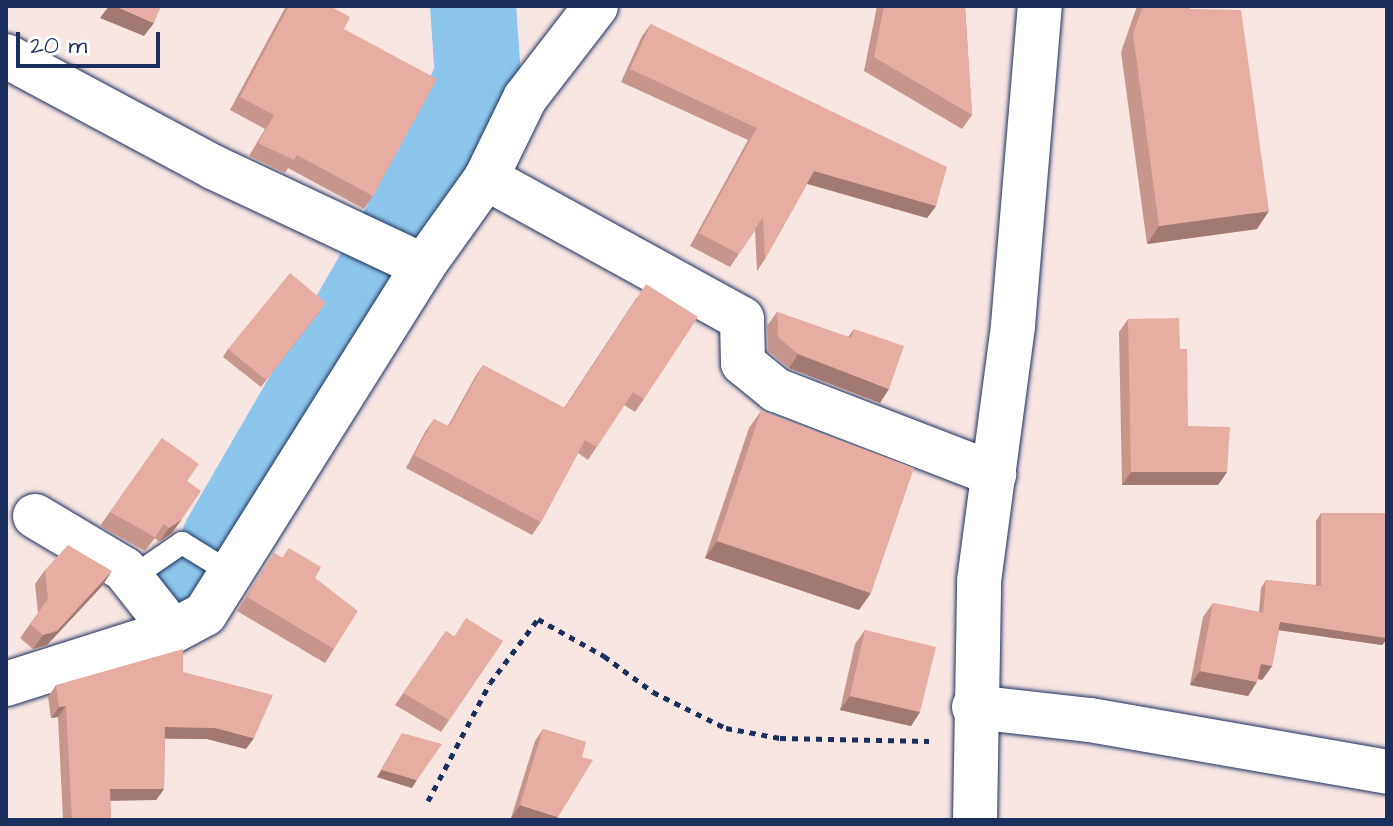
<!DOCTYPE html>
<html>
<head>
<meta charset="utf-8">
<style>
	body { margin:0 }
	#map { position:relative; width:1393px; height:826px; overflow:hidden; background:#f8e6e3; font-family:"Architects Daughter",sans-serif }
	div>[style] { position:absolute }
	[style*='--x'] { left:calc(var(--x)*1px); top:calc(var(--y)*1px); width:calc(var(--w)*1px); rotate:calc(var(--a)*1deg) }
	.river>* { height:86px; margin:-43px; padding:0 43px; transform-origin:43px; border-radius:43px; background:#8dc6ec }
	.path>* { height:5px; margin-top:-2.5px; transform-origin:0; background:repeating-linear-gradient(90deg,#1b2f5e 0 6px,transparent 0 12px) }
	.roads { filter:drop-shadow(0 0 2px #1b2f5e) drop-shadow(0 0 2px #1b2f5e) }
	.service>* { height:22px; margin:-11px; padding:0 11px; transform-origin:11px; border-radius:11px; background:#fff }
	.minor>* { height:44px; margin:-22px; padding:0 22px; transform-origin:22px; border-radius:22px; background:#fff }
	.wall>* { inset:0; background:#c7958c }
	.shaded-wall>* { inset:0; background:#a27972 }
	.building>* { inset:0; background:#e7ada3 }
	span { translate:-50% -50%; white-space:nowrap; text-align:center; line-height:1.15; -webkit-text-stroke:6px #fff; paint-order:stroke }
	.frame { position:absolute; inset:0; border:8px solid #1b2f5e; pointer-events:none }
	.scale { position:absolute; left:16px; top:32px; width:144px; height:36px; box-sizing:border-box; border:4px solid #1b2f5e; border-top:0; padding-left:10px; font-size:24px; line-height:28px; white-space:nowrap; color:#1b2f5e; -webkit-text-stroke:6px #fff; paint-order:stroke }
</style>
</head>
<body>
<div id="map">
	<div class="river">
		<i style="--x:398;--y:240;--w:182;--a:-63.9"></i>
		<i style="--x:478;--y:77;--w:71;--a:-94"></i>
		<i style="--x:224;--y:541;--w:319;--a:-59.9"></i>
		<i style="--x:180;--y:599;--w:27;--a:-51"></i>
	</div>
	<div class="path">
		<i style="--x:428;--y:801;--w:133;--a:-62.3"></i>
		<i style="--x:490;--y:683;--w:80;--a:-53.1"></i>
		<i style="--x:538;--y:619;--w:76;--a:29.3"></i>
		<i style="--x:604;--y:656;--w:61;--a:36.3"></i>
		<i style="--x:653;--y:692;--w:81;--a:26.3"></i>
		<i style="--x:726;--y:728;--w:55;--a:10.5"></i>
		<i style="--x:780;--y:738;--w:149;--a:1.2"></i>
	</div>
	<div class="roads">
		<div class="service">
			<i style="--x:131;--y:578;--w:62;--a:-34.5"></i>
			<i style="--x:182;--y:543;--w:57;--a:31.5"></i>
		</div>
		<div class="minor">
			<i style="--x:6;--y:56;--w:235;--a:28.2"></i>
			<i style="--x:213;--y:167;--w:232;--a:25.2"></i>
			<i style="--x:486;--y:178;--w:292;--a:28.8"></i>
			<i style="--x:742;--y:319;--w:44;--a:88.7"></i>
			<i style="--x:743;--y:363;--w:43;--a:39.3"></i>
			<i style="--x:776;--y:390;--w:234;--a:21.1"></i>
			<i style="--x:35;--y:516;--w:104;--a:30.8"></i>
			<i style="--x:124;--y:569;--w:79;--a:51.7"></i>
			<i style="--x:6;--y:684;--w:175;--a:-17.6"></i>
			<i style="--x:173;--y:631;--w:36;--a:-28"></i>
			<i style="--x:205;--y:614;--w:411;--a:-57.9"></i>
			<i style="--x:423;--y:266;--w:108;--a:-54.4"></i>
			<i style="--x:486;--y:178;--w:89;--a:-64"></i>
			<i style="--x:525;--y:98;--w:116;--a:-52.3"></i>
			<i style="--x:974;--y:707;--w:117;--a:6.4"></i>
			<i style="--x:1090;--y:720;--w:302;--a:9.9"></i>
			<i style="--x:975;--y:820;--w:239;--a:-89"></i>
			<i style="--x:979;--y:581;--w:258;--a:-82.4"></i>
			<i style="--x:1013;--y:325;--w:320;--a:-85.2"></i>
		</div>
	</div>
	<div class="wall">
		<i style="clip-path:polygon(286px 6px,330px 6px,344px 29px,373px 196px,364px 209px,288px 168px,285px 173px,249px 156px,265px 129px,230px 110px)"></i>
		<i style="clip-path:polygon(877px 6px,965px 6px,972px 115px,962px 129px,864px 71px)"></i>
		<i style="clip-path:polygon(1137px 6px,1190px 6px,1190px 9px,1257px 229px,1147px 244px,1121px 52px)"></i>
		<i style="clip-path:polygon(651px 24px,936px 206px,927px 218px,807px 184px,765px 259px,757px 271px,755px 230px,730px 267px,690px 246px,748px 140px,621px 82px,642px 36px)"></i>
		<i style="clip-path:polygon(1387px 248px,1387px 279px,1385px 279px)"></i>
		<i style="clip-path:polygon(637px 297px,644px 399px,635px 412px,624px 405px,588px 460px,578px 453px,541px 522px,532px 535px,406px 468px,425px 432px,434px 419px,448px 426px,475px 377px,483px 365px,564px 408px)"></i>
		<i style="clip-path:polygon(321px 310px,261px 387px,223px 357px,228px 349px)"></i>
		<i style="clip-path:polygon(777px 312px,848px 337px,854px 329px,880px 403px,789px 368px,768px 351px,767px 326px)"></i>
		<i style="clip-path:polygon(1128px 319px,1180px 349px,1188px 426px,1227px 472px,1218px 485px,1122px 485px,1119px 332px)"></i>
		<i style="clip-path:polygon(761px 411px,859px 610px,705px 558px,749px 428px)"></i>
		<i style="clip-path:polygon(162px 438px,187px 481px,172px 533px,159px 542px,155px 538px,145px 551px,100px 526px)"></i>
		<i style="clip-path:polygon(1321px 513px,1387px 513px,1387px 639px,1382px 645px,1279px 630px,1272px 666px,1262px 680px,1258px 679px,1248px 696px,1190px 685px,1203px 617px,1213px 603px,1259px 612px,1261px 588px,1266px 580px,1316px 585px,1316px 521px)"></i>
		<i style="clip-path:polygon(274px 553px,315px 578px,334px 649px,325px 663px,237px 611px)"></i>
		<i style="clip-path:polygon(45px 570px,103px 585px,47px 645px,33px 649px,20px 638px,38px 613px,35px 584px)"></i>
		<i style="clip-path:polygon(865px 630px,920px 712px,911px 726px,840px 710px,855px 644px)"></i>
		<i style="clip-path:polygon(446px 631px,453px 636px,503px 641px,441px 732px,395px 705px)"></i>
		<i style="clip-path:polygon(183px 672px,246px 749px,207px 739px,165px 739px,164px 789px,156px 800px,110px 800px,111px 820px,63px 820px,58px 717px,51px 718px,48px 697px,56px 685px)"></i>
		<i style="clip-path:polygon(543px 729px,586px 742px,511px 818px,535px 741px)"></i>
		<i style="clip-path:polygon(402px 733px,412px 788px,377px 777px)"></i>
	</div>
	<div class="shaded-wall">
		<i style="clip-path:polygon(109px 6px,115px 6px,154px 23px,144px 36px,100px 18px)"></i>
		<i style="clip-path:polygon(814px 171px,936px 206px,927px 218px,805px 183px)"></i>
		<i style="clip-path:polygon(1269px 211px,1257px 229px,1147px 244px,1159px 226px)"></i>
		<i style="clip-path:polygon(798px 354px,889px 389px,880px 403px,789px 368px)"></i>
		<i style="clip-path:polygon(1131px 472px,1227px 472px,1218px 485px,1122px 485px)"></i>
		<i style="clip-path:polygon(182px 519px,172px 533px,159px 542px,169px 528px)"></i>
		<i style="clip-path:polygon(717px 541px,871px 593px,859px 610px,705px 558px)"></i>
		<i style="clip-path:polygon(112px 571px,103px 585px,47px 645px,33px 649px,43px 635px)"></i>
		<i style="clip-path:polygon(1263px 619px,1387px 638px,1387px 639px,1382px 645px,1257px 627px)"></i>
		<i style="clip-path:polygon(1261px 664px,1272px 666px,1262px 680px,1251px 677px)"></i>
		<i style="clip-path:polygon(1200px 671px,1257px 682px,1248px 696px,1190px 685px)"></i>
		<i style="clip-path:polygon(850px 696px,920px 712px,911px 726px,840px 710px)"></i>
		<i style="clip-path:polygon(66px 706px,58px 717px,51px 718px,59px 707px)"></i>
		<i style="clip-path:polygon(165px 727px,215px 728px,254px 738px,246px 749px,207px 739px,157px 738px)"></i>
		<i style="clip-path:polygon(382px 770px,417px 780px,412px 788px,377px 777px)"></i>
		<i style="clip-path:polygon(110px 789px,164px 789px,156px 800px,102px 801px)"></i>
		<i style="clip-path:polygon(520px 805px,558px 817px,556px 820px,520px 820px,511px 818px)"></i>
	</div>
	<div class="building">
		<i style="clip-path:polygon(115px 6px,161px 6px,154px 23px)"></i>
		<i style="clip-path:polygon(289px 6px,330px 6px,350px 17px,344px 29px,437px 79px,373px 196px,297px 155px,294px 160px,258px 143px,274px 115px,240px 97px)"></i>
		<i style="clip-path:polygon(884px 6px,965px 6px,972px 115px,874px 57px)"></i>
		<i style="clip-path:polygon(1143px 6px,1190px 6px,1190px 9px,1241px 10px,1269px 211px,1159px 226px,1133px 34px)"></i>
		<i style="clip-path:polygon(651px 24px,947px 167px,936px 206px,814px 171px,765px 259px,763px 217px,739px 254px,699px 233px,757px 128px,630px 69px)"></i>
		<i style="clip-path:polygon(290px 273px,326px 303px,266px 380px,228px 349px)"></i>
		<i style="clip-path:polygon(646px 284px,698px 317px,644px 399px,633px 392px,597px 447px,585px 440px,541px 522px,414px 455px,434px 419px,449px 427px,483px 365px,565px 408px)"></i>
		<i style="clip-path:polygon(777px 312px,851px 338px,854px 329px,904px 346px,889px 389px,798px 354px,778px 337px)"></i>
		<i style="clip-path:polygon(1179px 318px,1180px 349px,1187px 349px,1188px 426px,1230px 427px,1227px 472px,1131px 472px,1128px 319px)"></i>
		<i style="clip-path:polygon(761px 411px,914px 468px,871px 593px,717px 541px)"></i>
		<i style="clip-path:polygon(162px 438px,199px 464px,187px 481px,201px 491px,182px 519px,169px 528px,164px 524px,155px 537px,110px 512px)"></i>
		<i style="clip-path:polygon(1321px 513px,1387px 513px,1387px 638px,1280px 622px,1281px 616px,1263px 613px,1266px 580px,1321px 586px)"></i>
		<i style="clip-path:polygon(68px 545px,112px 571px,57px 631px,43px 635px,30px 624px,48px 599px,45px 570px)"></i>
		<i style="clip-path:polygon(289px 548px,321px 567px,315px 578px,358px 611px,334px 649px,247px 597px,274px 553px,282px 558px)"></i>
		<i style="clip-path:polygon(1213px 603px,1281px 616px,1272px 666px,1261px 664px,1257px 682px,1200px 671px)"></i>
		<i style="clip-path:polygon(466px 618px,503px 641px,449px 720px,403px 693px,446px 631px,454px 637px)"></i>
		<i style="clip-path:polygon(865px 630px,936px 647px,920px 712px,850px 696px)"></i>
		<i style="clip-path:polygon(183px 649px,183px 672px,273px 695px,254px 738px,215px 728px,165px 727px,164px 789px,110px 789px,111px 820px,72px 820px,66px 706px,59px 707px,56px 685px)"></i>
		<i style="clip-path:polygon(543px 729px,586px 742px,582px 757px,593px 760px,558px 817px,520px 805px)"></i>
		<i style="clip-path:polygon(402px 733px,442px 744px,417px 780px,382px 770px)"></i>
	</div>
	<div class="frame"></div>
	<div class="scale">20 m</div>
</div>
</body>
</html>
